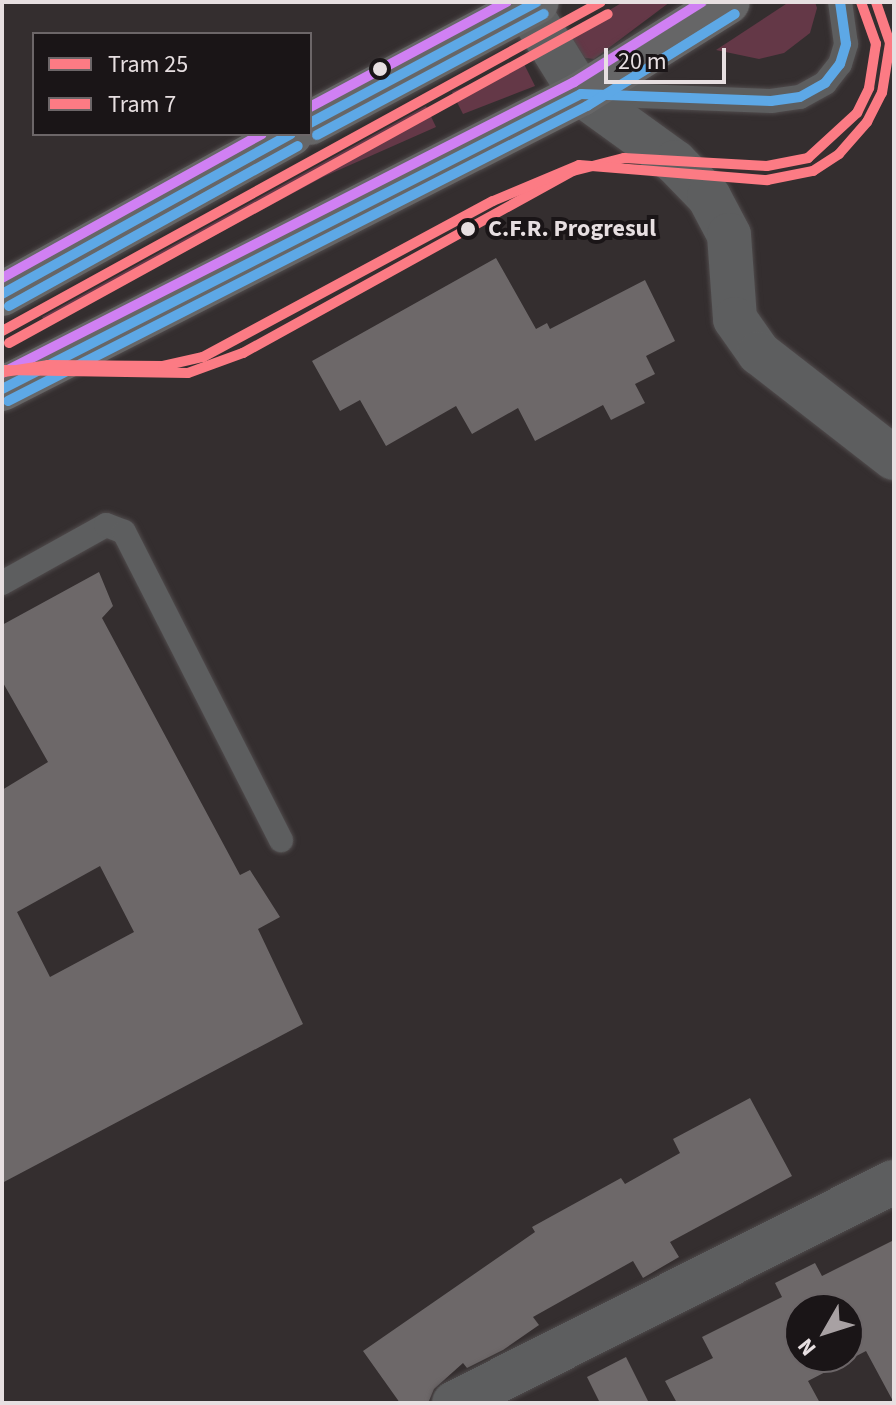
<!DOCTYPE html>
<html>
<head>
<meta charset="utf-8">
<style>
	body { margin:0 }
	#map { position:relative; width:896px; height:1405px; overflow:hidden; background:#342e2f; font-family:"Source Sans 3",sans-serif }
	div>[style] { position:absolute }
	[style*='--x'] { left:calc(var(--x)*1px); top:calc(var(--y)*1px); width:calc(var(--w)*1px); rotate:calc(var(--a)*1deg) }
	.green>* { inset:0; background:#643847 }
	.building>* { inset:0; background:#6d6869 }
	.roads { filter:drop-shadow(0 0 2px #504b4c) drop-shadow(0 0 2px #504b4c) }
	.service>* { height:24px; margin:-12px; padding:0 12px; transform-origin:12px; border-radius:12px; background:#5d5e5f }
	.minor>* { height:44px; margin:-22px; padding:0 22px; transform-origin:22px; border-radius:22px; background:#5d5e5f }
	.primary>* { height:44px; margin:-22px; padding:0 22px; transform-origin:22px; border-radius:22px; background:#666667 }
	.bus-1>* { height:10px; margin:-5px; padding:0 5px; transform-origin:5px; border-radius:5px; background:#5da8e6 }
	.bus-2>* { height:10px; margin:-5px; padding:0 5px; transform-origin:5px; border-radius:5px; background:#5da8e6 }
	.bus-3>* { height:10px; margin:-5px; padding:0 5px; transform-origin:5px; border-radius:5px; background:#d080f3 }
	.tram-1>* { height:10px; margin:-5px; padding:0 5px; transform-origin:5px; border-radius:5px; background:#fc7b84 }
	.tram-2>* { height:10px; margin:-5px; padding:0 5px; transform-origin:5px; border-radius:5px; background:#fc7b84 }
	.dots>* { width:22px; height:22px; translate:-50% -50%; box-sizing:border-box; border:4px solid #1a1517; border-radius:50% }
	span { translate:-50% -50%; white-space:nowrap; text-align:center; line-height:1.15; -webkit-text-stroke:8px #1a1517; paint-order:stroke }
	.stop-label { font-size:24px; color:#e7dfe1; font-weight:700 }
	.left { translate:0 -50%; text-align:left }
	.frame { position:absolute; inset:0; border:4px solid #e7dfe1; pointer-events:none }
	.legend { position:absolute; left:32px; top:32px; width:280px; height:104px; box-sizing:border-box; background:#1a1517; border:2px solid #6c6668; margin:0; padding:10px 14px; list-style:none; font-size:24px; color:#e7dfe1 }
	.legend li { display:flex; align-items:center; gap:16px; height:40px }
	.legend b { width:40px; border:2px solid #6c6668 }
	.north { position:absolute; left:784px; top:1293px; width:80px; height:80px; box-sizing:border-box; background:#1a1517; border:2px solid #6c6668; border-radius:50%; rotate:231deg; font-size:22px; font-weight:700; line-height:32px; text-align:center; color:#e7dfe1 }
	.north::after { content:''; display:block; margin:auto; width:28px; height:36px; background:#a8a1a3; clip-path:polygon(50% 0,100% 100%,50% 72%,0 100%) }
	.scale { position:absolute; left:604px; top:48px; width:122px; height:36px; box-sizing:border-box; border:4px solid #e7dfe1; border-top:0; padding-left:10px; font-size:24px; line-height:28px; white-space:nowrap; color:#e7dfe1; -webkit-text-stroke:6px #1a1517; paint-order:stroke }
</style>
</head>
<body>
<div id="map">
	<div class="green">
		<i style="clip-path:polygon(623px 2px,670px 2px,594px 59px,585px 58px,572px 40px,576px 30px)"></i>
		<i style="clip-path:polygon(789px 2px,815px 2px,817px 8px,810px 33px,784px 53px,759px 59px,716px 50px)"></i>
		<i style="clip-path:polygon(523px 62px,535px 86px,463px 114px,452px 92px)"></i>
		<i style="clip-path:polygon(426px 106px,436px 127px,323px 177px,47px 326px,42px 317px)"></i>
	</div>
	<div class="building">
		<i style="clip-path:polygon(496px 258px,536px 329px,547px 323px,550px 329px,645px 280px,675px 341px,646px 356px,655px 374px,635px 384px,645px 403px,611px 420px,603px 405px,535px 441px,518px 408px,472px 434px,456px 406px,386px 446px,360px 400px,340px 411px,312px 361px)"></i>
		<i style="clip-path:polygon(evenodd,99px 572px,113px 606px,102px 618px,240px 875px,250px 870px,280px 917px,258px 929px,303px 1024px,2px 1183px,2px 790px,48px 762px,2px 681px,2px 625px,99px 572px,100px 866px,134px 932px,50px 977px,17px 912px,100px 866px)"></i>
		<i style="clip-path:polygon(750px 1098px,792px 1176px,670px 1242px,679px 1257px,643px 1278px,633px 1261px,533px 1317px,539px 1325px,503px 1350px,467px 1368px,463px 1363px,434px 1389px,429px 1401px,400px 1403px,363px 1351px,535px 1232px,532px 1227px,621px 1178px,625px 1184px,680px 1153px,673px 1139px)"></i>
		<i style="clip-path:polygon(evenodd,894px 1240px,894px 1403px,866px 1351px,808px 1381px,820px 1403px,677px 1403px,665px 1381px,713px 1358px,702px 1337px,782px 1297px,775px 1283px,815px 1263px,822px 1276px,894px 1240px,800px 1309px,848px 1309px,848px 1357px,800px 1357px,800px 1309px)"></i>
		<i style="clip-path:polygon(626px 1357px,649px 1403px,600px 1403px,587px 1377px)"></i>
	</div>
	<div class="roads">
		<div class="service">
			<i style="--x:588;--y:94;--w:183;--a:2.2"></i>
			<i style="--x:771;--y:101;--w:29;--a:-8"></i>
			<i style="--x:800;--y:97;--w:29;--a:-29"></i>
			<i style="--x:825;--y:83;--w:24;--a:-52"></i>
			<i style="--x:840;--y:64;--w:21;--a:-73"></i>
			<i style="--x:846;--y:44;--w:42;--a:-98.1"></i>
			<i style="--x:2;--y:583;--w:119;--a:-29.1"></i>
			<i style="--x:106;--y:525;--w:19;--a:21"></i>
			<i style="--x:124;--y:532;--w:346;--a:63"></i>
		</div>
		<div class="minor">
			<i style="--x:527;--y:7;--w:102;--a:58.2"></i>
			<i style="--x:581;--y:94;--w:116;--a:35.9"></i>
			<i style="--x:675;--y:162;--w:49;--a:45.8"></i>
			<i style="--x:709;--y:197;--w:43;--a:62.2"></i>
			<i style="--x:729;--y:235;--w:84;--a:85.9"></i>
			<i style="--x:735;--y:319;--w:42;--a:54.8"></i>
			<i style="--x:759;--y:353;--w:171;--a:37.9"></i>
			<i style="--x:454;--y:1403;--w:492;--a:-26.7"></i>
		</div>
		<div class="primary">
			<i style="--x:310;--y:123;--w:257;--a:-28.1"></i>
			<i style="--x:2;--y:294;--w:330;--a:-29"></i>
			<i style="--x:2;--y:389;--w:650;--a:-27"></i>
			<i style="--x:581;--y:94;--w:173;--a:-32"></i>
		</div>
	</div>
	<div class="bus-1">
		<i style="--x:310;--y:123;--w:257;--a:-28.1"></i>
		<i style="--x:2;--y:294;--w:330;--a:-29"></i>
		<i style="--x:2;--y:389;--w:650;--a:-27"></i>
		<i style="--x:581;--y:94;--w:190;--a:2.1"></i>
		<i style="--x:771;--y:101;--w:29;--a:-8"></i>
		<i style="--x:800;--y:97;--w:29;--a:-29"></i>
		<i style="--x:825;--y:83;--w:24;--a:-52"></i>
		<i style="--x:840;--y:64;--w:21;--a:-73"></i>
		<i style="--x:846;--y:44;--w:42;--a:-98.1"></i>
	</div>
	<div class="bus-2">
		<i style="--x:317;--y:135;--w:257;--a:-28.1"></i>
		<i style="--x:9;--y:306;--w:330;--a:-29"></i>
		<i style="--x:8;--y:401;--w:650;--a:-27"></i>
		<i style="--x:587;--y:106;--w:174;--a:-31.9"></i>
	</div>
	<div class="bus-3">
		<i style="--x:310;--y:107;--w:223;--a:-28.1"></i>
		<i style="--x:2;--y:278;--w:297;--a:-29"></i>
		<i style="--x:2;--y:373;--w:642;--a:-26.96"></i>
		<i style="--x:574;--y:82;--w:151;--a:-32"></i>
	</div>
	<div class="tram-1">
		<i style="--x:2;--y:331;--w:683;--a:-28.78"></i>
		<i style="--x:2;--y:370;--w:186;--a:0.9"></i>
		<i style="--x:188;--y:373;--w:59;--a:-20"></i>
		<i style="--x:243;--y:353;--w:377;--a:-28.9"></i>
		<i style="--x:573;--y:171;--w:53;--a:-14.3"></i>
		<i style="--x:624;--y:158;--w:143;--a:3.2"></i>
		<i style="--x:767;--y:166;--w:42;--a:-11"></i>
		<i style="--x:808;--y:158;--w:67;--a:-42.6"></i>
		<i style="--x:857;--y:113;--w:28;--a:-64"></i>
		<i style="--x:869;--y:88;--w:45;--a:-81"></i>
		<i style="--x:876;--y:44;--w:45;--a:-109.7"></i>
	</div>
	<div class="tram-2">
		<i style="--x:9;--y:343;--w:683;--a:-28.78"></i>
		<i style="--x:4;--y:372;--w:45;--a:-9"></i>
		<i style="--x:48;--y:365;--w:115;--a:0.5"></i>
		<i style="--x:163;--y:366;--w:41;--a:-12.7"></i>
		<i style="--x:203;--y:357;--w:329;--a:-28.3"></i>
		<i style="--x:493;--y:201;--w:93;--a:-22.7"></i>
		<i style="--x:579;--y:165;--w:189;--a:4.6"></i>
		<i style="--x:767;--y:180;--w:47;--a:-11.1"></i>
		<i style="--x:813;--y:171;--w:31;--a:-33"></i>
		<i style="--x:839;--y:154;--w:43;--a:-48.8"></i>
		<i style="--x:867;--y:122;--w:33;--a:-63"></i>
		<i style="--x:882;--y:93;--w:51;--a:-80.9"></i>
		<i style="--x:890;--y:43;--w:43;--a:-108.9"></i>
	</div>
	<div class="dots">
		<i style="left:380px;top:69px;background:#e7dfe1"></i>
		<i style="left:468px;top:229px;background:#e7dfe1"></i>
	</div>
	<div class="stop-label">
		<span class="left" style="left:488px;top:229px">C.F.R. Progresul</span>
	</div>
	<div class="frame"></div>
	<ul class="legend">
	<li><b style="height:10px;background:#fc7b84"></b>Tram 25</li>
	<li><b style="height:10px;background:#fc7b84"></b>Tram 7</li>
	</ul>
	<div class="north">N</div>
	<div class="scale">20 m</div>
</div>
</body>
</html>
